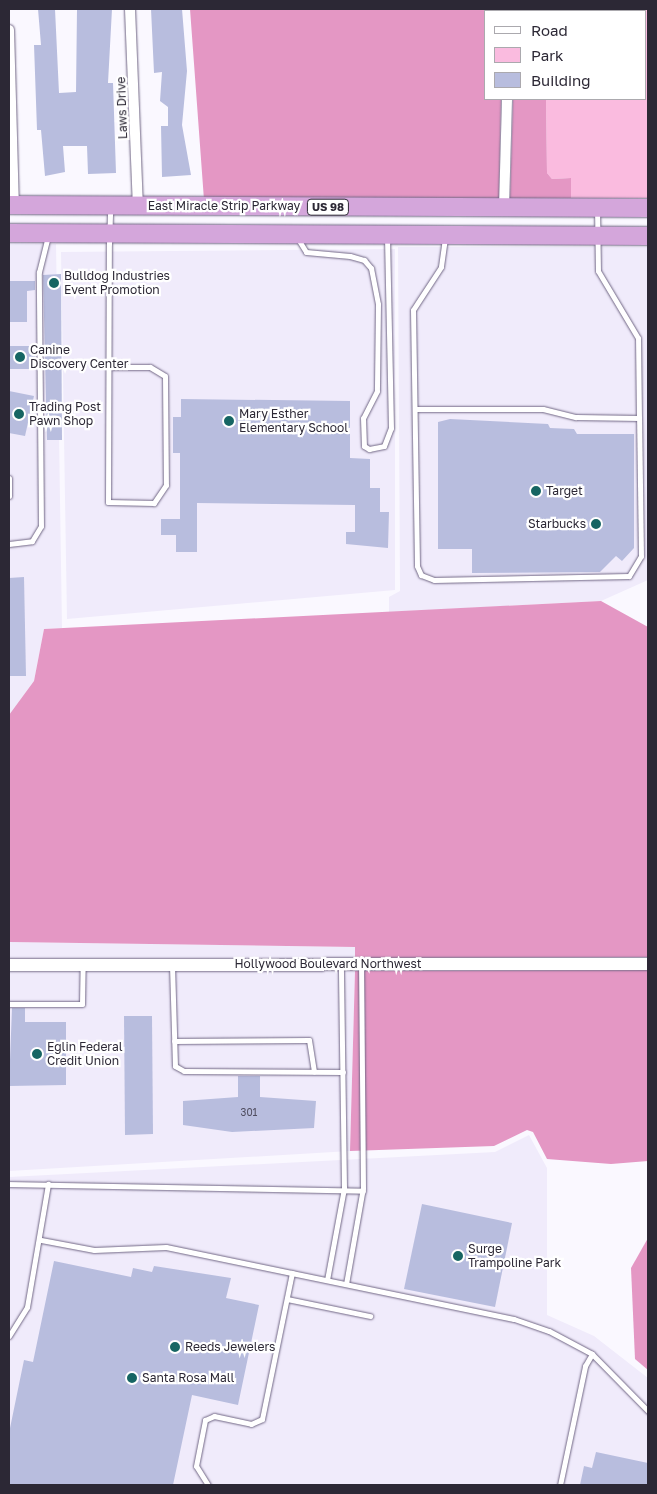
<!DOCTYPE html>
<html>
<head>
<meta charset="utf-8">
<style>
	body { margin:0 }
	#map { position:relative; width:657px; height:1494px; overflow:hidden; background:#faf8ff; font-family:"Golos Text",sans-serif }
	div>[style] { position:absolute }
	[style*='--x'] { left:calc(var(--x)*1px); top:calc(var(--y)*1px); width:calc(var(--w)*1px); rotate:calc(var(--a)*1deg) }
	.built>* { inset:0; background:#f0ebfb }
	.green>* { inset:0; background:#fabbdf }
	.forest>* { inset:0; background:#e497c4 }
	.building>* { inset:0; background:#b8bdde }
	.roads { filter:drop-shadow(0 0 1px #716785) drop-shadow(0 0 1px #716785) }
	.service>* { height:5px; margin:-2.5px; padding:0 2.5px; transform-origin:2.5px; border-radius:2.5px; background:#fff }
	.minor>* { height:10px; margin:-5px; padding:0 5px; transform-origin:5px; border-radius:5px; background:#fff }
	.tertiary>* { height:12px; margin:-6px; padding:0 6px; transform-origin:6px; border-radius:6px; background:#fff }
	.trunk>* { height:18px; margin:-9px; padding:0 9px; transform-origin:9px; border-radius:9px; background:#d4a6db }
	.dots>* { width:14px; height:14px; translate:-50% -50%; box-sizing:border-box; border:2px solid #fff; border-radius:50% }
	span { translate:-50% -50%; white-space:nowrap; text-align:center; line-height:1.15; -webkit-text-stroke:4.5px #fff; paint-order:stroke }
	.number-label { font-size:10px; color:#4f4d5f }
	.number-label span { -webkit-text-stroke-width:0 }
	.shield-label span { padding:1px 4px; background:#fff; border:1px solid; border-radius:4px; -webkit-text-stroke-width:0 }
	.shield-label { font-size:11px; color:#2c2835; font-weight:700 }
	.street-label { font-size:12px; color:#2c2835 }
	.poi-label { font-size:12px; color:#2c2835 }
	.left { translate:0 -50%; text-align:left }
	.right { translate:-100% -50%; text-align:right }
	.frame { position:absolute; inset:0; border:10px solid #2c2835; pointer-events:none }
	.legend { position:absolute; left:484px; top:10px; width:162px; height:90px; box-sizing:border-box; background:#fff; border:1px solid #aba9ae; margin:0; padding:6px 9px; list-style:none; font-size:15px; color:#2c2835 }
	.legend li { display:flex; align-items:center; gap:10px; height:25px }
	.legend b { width:25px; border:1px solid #aba9ae }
</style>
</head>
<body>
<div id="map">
	<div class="built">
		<i style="clip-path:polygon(9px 243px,56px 244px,62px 628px,44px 629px,34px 681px,9px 715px)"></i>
		<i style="clip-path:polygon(398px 247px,648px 247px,648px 580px,601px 601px,389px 612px,389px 597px,400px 591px)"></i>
		<i style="clip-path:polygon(395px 249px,395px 590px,67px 619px,61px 252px)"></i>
		<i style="clip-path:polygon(9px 932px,10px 942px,355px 947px,355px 958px,9px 959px)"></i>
		<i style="clip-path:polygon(355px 971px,350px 1151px,9px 1171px,9px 972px)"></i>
		<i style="clip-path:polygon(529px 1135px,547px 1168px,547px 1315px,594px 1336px,648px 1378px,648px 1485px,9px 1485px,9px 1177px,495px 1152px)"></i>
	</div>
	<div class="green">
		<i style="clip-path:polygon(575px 9px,648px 9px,648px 198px,571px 198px,571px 178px,552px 179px,547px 173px,546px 99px,646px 99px,646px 11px)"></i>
	</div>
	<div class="forest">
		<i style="clip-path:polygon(190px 9px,504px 9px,486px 11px,486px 99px,501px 99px,499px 199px,204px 200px)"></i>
		<i style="clip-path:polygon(515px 9px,575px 9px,515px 11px)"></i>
		<i style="clip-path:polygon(513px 99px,546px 99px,547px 173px,552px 179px,571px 178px,571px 198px,510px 198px)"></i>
		<i style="clip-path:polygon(601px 601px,648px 627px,648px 957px,355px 958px,355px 947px,10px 942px,9px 715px,34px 681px,44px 629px)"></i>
		<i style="clip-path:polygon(648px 970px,648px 1161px,611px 1164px,547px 1159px,533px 1132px,527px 1130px,494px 1146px,350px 1151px,355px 971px)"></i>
		<i style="clip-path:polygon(648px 1238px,648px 1370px,635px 1359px,631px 1268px)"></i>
	</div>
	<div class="building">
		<i style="clip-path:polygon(38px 9px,55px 9px,59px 93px,76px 92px,77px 9px,112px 9px,108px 83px,113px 83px,116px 173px,88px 174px,87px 146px,63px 146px,65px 172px,45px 176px,41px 130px,37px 130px,34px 45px,41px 45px)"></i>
		<i style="clip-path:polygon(151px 9px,182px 9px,187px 71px,182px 125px,191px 175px,162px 177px,161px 126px,168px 126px,168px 107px,160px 101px,162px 72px,154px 73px)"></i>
		<i style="clip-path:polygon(61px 274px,62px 440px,47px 440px,43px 275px)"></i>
		<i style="clip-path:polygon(9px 281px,35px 281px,35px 290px,27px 291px,27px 322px,9px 322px)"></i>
		<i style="clip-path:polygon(9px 346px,35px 346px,35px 369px,9px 369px)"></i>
		<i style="clip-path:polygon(9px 391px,34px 396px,25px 436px,9px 433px)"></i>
		<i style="clip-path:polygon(181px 399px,350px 401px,350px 458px,370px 459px,370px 488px,380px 488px,380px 512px,389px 512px,388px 548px,346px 544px,346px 532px,355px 532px,355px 505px,197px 503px,197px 552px,176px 552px,176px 535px,161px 535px,161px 519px,180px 519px,180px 453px,173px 453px,173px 417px,181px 417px)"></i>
		<i style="clip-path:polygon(450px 419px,548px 424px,550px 428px,574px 429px,577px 434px,634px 434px,634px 548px,622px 561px,616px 556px,600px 572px,472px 573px,472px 549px,438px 549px,438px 422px)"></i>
		<i style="clip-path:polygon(24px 577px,26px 676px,9px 676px,9px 578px)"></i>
		<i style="clip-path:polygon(12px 1008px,25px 1008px,25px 1022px,66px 1022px,66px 1085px,9px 1086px)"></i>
		<i style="clip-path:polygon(124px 1016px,152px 1016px,153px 1134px,125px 1135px)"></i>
		<i style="clip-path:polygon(238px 1076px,260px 1076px,260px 1097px,316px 1101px,314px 1128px,232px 1132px,183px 1125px,183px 1101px,238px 1097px)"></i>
		<i style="clip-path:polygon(422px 1204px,512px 1223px,495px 1307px,404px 1289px)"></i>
		<i style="clip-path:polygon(54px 1261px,131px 1277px,133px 1268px,152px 1272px,154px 1266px,231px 1278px,226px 1298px,259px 1305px,238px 1405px,192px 1395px,173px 1485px,9px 1485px,9px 1433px,24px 1360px,33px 1362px)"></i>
		<i style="clip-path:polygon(596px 1452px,648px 1463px,648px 1485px,580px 1485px,584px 1466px,592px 1468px)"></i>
	</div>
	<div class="roads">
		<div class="service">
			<i style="--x:445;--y:238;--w:29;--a:98"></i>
			<i style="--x:441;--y:267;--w:51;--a:123.1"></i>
			<i style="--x:413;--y:310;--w:256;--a:89.1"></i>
			<i style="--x:417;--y:566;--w:10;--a:66"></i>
			<i style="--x:421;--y:575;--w:14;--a:21"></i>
			<i style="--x:434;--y:580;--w:195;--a:-1.2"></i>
			<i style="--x:629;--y:576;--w:23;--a:-59"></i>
			<i style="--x:641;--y:556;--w:138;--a:-90.8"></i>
			<i style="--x:298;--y:239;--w:15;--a:58"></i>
			<i style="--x:306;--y:252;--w:44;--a:5.2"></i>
			<i style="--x:350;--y:256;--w:15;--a:16"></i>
			<i style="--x:364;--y:260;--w:11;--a:49"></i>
			<i style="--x:371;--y:268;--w:37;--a:79"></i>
			<i style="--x:378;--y:304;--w:87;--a:90.7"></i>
			<i style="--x:377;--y:391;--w:30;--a:117"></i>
			<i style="--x:363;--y:418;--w:28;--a:88"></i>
			<i style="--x:364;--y:446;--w:6;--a:31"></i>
			<i style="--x:369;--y:449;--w:15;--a:-11"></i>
			<i style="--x:384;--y:446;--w:19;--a:-69"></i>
			<i style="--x:391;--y:428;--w:190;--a:-91.2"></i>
			<i style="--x:109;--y:367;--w:41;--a:0"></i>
			<i style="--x:150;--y:367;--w:17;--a:31"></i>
			<i style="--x:165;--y:376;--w:109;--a:89.5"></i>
			<i style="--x:166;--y:485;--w:22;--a:124"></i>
			<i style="--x:154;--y:503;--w:46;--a:-178.8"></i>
			<i style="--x:108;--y:502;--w:258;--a:-89.8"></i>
			<i style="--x:109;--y:244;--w:36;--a:-88"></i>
			<i style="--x:415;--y:409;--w:128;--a:0"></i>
			<i style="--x:543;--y:409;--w:34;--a:14"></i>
			<i style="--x:576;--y:417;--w:63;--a:0.9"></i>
			<i style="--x:639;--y:418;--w:80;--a:-90.7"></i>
			<i style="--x:638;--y:338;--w:78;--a:-120.8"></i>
			<i style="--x:598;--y:271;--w:61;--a:-90.9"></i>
			<i style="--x:9;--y:478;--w:18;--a:90"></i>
			<i style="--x:9;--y:544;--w:23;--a:-7"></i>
			<i style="--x:32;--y:541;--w:17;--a:-59"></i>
			<i style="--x:41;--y:526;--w:254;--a:-90.5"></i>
			<i style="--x:39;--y:272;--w:38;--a:-76"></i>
			<i style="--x:172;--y:965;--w:101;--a:88.3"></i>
			<i style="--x:175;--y:1066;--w:10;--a:29"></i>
			<i style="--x:184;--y:1071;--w:159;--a:0.4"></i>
			<i style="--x:9;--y:1004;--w:73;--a:0"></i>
			<i style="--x:82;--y:1004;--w:39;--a:-89"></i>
			<i style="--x:174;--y:1041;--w:135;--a:-0.4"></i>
			<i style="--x:309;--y:1040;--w:32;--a:81"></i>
			<i style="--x:9;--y:1184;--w:354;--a:1.1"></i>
			<i style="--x:41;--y:1240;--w:54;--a:10.7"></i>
			<i style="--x:94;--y:1250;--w:72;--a:-2.4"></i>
			<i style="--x:166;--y:1247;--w:355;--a:11.7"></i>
			<i style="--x:514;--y:1319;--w:37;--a:19"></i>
			<i style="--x:549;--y:1331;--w:49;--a:28.1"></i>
			<i style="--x:592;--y:1354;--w:80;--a:45.5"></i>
			<i style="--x:327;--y:1280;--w:94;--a:-79.5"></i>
			<i style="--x:344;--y:1188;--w:223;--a:-90.8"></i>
			<i style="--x:346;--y:1284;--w:97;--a:-80"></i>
			<i style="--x:363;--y:1188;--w:224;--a:-90.5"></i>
			<i style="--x:287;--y:1299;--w:85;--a:11.6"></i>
			<i style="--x:9;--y:1336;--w:34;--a:-58"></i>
			<i style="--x:27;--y:1307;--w:125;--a:-80.3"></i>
			<i style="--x:208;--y:1485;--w:22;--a:-122"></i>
			<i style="--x:196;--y:1466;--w:47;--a:-78.9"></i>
			<i style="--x:205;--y:1420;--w:10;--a:-24"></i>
			<i style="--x:214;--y:1416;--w:38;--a:12"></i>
			<i style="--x:251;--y:1424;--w:12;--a:-24"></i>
			<i style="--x:262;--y:1419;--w:149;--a:-78.4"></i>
			<i style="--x:560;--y:1485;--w:122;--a:-78.1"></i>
			<i style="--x:585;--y:1366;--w:14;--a:-60"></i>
		</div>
		<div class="minor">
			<i style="--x:130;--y:9;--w:197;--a:87.7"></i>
			<i style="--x:509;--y:11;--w:2;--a:-63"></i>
			<i style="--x:9;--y:30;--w:175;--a:88.4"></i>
			<i style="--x:504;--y:207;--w:108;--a:-88.4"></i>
		</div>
		<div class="tertiary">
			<i style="--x:9;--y:965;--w:639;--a:-0.09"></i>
		</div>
		<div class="trunk">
			<i style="--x:9;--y:205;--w:639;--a:0.27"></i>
			<i style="--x:9;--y:233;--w:639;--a:0.27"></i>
		</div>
	</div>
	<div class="dots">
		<i style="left:54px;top:283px;background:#166563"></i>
		<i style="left:20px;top:357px;background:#166563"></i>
		<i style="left:19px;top:414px;background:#166563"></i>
		<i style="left:229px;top:421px;background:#166563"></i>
		<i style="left:536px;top:491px;background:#166563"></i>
		<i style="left:596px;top:524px;background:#166563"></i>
		<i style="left:37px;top:1054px;background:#166563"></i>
		<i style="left:458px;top:1256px;background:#166563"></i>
		<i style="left:175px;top:1347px;background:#166563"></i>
		<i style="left:132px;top:1378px;background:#166563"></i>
	</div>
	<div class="number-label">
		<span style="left:249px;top:1113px">301</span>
	</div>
	<div class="shield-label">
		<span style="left:328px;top:207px">US 98</span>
	</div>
	<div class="street-label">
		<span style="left:122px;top:108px;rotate:-92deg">Laws Drive</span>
		<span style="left:224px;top:206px">East Miracle Strip Parkway</span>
		<span style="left:328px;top:964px">Hollywood Boulevard Northwest</span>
	</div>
	<div class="poi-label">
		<span class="left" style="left:64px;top:283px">Bulldog Industries<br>Event Promotion</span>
		<span class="left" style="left:30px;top:357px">Canine<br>Discovery Center</span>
		<span class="left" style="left:29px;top:414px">Trading Post<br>Pawn Shop</span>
		<span class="left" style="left:239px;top:421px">Mary Esther<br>Elementary School</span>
		<span class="left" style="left:546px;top:491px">Target</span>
		<span class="right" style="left:586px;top:524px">Starbucks</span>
		<span class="left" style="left:47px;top:1054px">Eglin Federal<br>Credit Union</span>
		<span class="left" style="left:468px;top:1256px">Surge<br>Trampoline Park</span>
		<span class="left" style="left:185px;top:1347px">Reeds Jewelers</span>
		<span class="left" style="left:142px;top:1378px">Santa Rosa Mall</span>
	</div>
	<div class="frame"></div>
	<ul class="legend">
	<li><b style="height:6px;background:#fff"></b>Road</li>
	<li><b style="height:14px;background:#fabbdf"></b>Park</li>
	<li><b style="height:14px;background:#b8bdde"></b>Building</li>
	</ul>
</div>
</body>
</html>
